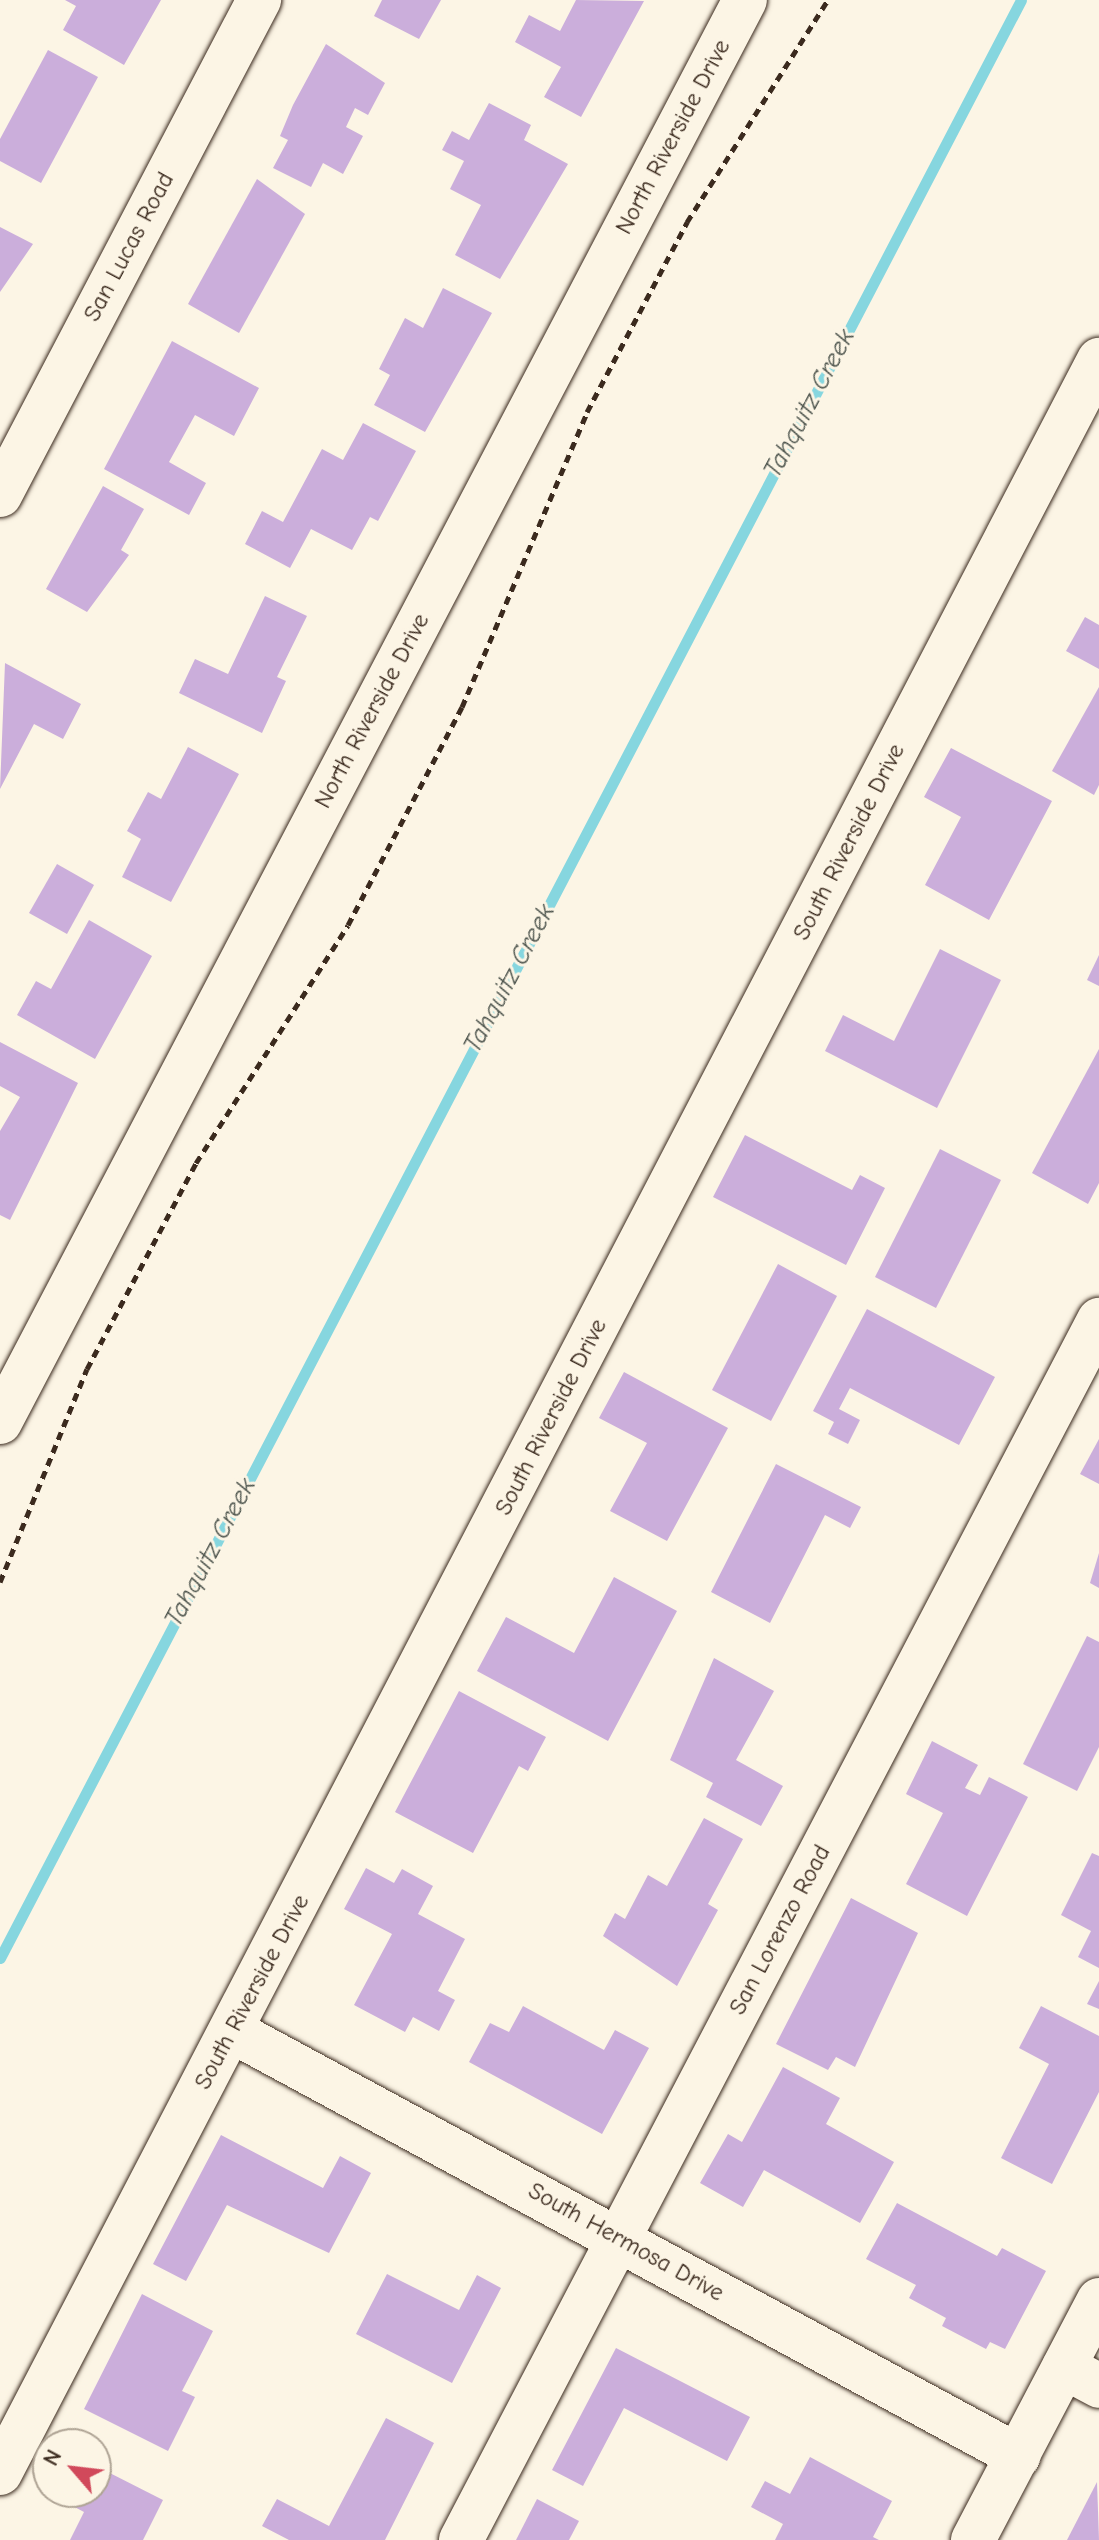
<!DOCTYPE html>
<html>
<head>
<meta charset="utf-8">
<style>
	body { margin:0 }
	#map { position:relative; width:1099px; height:2540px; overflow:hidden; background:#fcf5e5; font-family:"Comic Neue",sans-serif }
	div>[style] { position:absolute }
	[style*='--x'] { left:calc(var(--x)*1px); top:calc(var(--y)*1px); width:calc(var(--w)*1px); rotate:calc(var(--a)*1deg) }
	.stream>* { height:11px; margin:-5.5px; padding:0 5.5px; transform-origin:5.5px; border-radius:5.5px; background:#86d6df }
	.building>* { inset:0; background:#cbaedb }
	.path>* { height:5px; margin-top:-2.5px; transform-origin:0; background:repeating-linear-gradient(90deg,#3b2a1e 0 8px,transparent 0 14px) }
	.roads { filter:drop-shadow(0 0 2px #3b2a1e) drop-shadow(0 0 2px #3b2a1e) }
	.minor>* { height:44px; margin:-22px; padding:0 22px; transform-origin:22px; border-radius:22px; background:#fcf5e5 }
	span { translate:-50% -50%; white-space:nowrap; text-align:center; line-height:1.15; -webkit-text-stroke:6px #fcf5e5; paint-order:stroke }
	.street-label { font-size:24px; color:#3b2a1e }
	.water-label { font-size:26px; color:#4e554e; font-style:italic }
	.north { position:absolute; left:32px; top:2428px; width:80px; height:80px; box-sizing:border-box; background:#fcf5e5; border:2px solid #afa495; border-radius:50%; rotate:298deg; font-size:22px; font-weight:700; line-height:32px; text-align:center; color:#3b2a1e }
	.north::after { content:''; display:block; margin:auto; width:28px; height:36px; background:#d1495b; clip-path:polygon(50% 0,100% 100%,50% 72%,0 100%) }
</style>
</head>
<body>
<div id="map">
	<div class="stream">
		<i style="--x:0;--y:1958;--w:2208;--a:-62.46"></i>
	</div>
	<div class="building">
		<i style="clip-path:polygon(65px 0,161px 0,124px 65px,63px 30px,76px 6px)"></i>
		<i style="clip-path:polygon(382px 0,441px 0,419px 39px,374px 16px)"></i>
		<i style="clip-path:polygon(576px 0,644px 1px,581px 117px,544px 97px,561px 67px,515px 42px,529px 15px,560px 31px)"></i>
		<i style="clip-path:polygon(326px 44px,385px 83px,368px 115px,355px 108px,346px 127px,363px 136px,343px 174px,323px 163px,311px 187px,273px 168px,288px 140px,280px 136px,293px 105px)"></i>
		<i style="clip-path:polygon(48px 50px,98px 77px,41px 183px,0 161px,0 139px)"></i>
		<i style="clip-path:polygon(489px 103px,531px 125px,524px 140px,568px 164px,500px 279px,455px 255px,481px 205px,450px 189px,464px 161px,442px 150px,452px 131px,469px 140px)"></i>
		<i style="clip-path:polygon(257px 179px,305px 214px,239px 333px,188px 304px)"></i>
		<i style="clip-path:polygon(0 227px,33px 244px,0 292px)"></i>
		<i style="clip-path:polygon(443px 288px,492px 313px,425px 432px,374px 405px,390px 375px,379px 369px,405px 318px,423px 328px)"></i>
		<i style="clip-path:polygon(172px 341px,259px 388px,234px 436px,195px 415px,169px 462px,206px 483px,189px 515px,104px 469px)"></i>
		<i style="clip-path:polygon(363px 423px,416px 451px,378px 521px,370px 517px,352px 550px,311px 529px,290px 568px,245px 544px,262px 511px,283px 522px,322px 449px,343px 460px)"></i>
		<i style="clip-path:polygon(103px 486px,144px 509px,121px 550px,129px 555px,87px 612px,46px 589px)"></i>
		<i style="clip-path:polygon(265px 596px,307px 616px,277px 677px,286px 681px,262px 733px,179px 693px,195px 659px,228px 674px)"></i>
		<i style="clip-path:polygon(1085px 617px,1099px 625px,1099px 669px,1066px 651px)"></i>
		<i style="clip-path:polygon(5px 663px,81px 704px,63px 739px,34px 724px,0 789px)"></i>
		<i style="clip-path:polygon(1099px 687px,1099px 785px,1094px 795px,1052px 771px)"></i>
		<i style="clip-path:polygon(188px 747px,239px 774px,171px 902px,122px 877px,141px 839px,127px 831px,148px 792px,161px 799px)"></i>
		<i style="clip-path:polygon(951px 748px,1052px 801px,989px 920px,925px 885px,961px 817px,924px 797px)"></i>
		<i style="clip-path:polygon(57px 864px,94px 885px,67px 934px,29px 913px)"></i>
		<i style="clip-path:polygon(89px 920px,152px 956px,95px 1059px,17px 1015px,36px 981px,51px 989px)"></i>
		<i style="clip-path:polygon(940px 949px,1001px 980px,937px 1108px,825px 1051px,843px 1015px,894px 1041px)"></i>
		<i style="clip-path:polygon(1099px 955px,1099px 986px,1087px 980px)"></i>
		<i style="clip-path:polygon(0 1042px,78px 1083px,10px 1220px,0 1215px,0 1131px,20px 1097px,0 1086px)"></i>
		<i style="clip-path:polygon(1099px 1049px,1099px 1183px,1088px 1204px,1032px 1173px)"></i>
		<i style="clip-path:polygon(745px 1135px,852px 1190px,860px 1175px,885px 1188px,846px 1265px,713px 1197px)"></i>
		<i style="clip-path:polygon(940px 1149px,1001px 1180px,936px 1308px,875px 1277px)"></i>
		<i style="clip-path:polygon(778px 1264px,837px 1296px,771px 1421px,712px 1390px)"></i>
		<i style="clip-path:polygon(867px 1309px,995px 1377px,959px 1445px,850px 1388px,839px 1409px,860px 1420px,848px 1444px,828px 1434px,834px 1422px,813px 1411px)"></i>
		<i style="clip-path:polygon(624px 1372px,728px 1428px,667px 1541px,610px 1511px,647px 1443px,599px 1418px)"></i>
		<i style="clip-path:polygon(1099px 1439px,1099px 1484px,1080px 1474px)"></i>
		<i style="clip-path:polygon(776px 1464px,861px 1507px,850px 1528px,825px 1515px,770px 1623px,711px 1592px)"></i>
		<i style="clip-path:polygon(1099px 1553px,1099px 1588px,1090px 1583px)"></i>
		<i style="clip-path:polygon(614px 1577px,677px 1611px,608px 1741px,477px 1671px,506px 1617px,574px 1653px)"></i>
		<i style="clip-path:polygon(1087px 1636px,1099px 1642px,1099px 1747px,1077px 1791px,1023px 1764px)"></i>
		<i style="clip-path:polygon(714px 1658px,774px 1691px,736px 1760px,783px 1786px,761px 1826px,706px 1797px,713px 1783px,670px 1760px)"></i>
		<i style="clip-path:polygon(459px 1691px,546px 1737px,528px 1771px,519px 1766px,473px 1853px,395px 1812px)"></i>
		<i style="clip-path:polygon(932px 1741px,978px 1765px,965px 1788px,980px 1795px,989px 1777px,1028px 1797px,967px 1916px,906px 1884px,943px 1813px,906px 1794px)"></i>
		<i style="clip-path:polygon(704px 1818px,743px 1839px,708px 1904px,718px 1910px,677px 1986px,603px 1936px,615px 1913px,625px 1919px,648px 1875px,667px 1886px)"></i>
		<i style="clip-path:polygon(1092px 1853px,1099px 1856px,1099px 1968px,1078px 1957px,1091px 1931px,1061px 1915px)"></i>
		<i style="clip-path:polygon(366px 1868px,394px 1883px,402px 1869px,433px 1886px,418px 1914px,465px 1939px,438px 1991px,455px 2000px,439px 2031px,413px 2017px,405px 2032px,354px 2005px,392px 1934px,344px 1909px)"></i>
		<i style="clip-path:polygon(851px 1898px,918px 1933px,855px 2067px,836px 2057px,828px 2070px,776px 2044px)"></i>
		<i style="clip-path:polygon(1099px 1981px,1099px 2009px,1087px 2004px)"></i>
		<i style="clip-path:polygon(523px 2006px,604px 2050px,615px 2030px,649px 2048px,602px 2134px,469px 2062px,490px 2023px,509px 2032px)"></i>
		<i style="clip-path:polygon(1041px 2006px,1099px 2036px,1099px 2092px,1052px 2184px,1001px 2158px,1049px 2064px,1019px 2048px)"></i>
		<i style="clip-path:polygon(783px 2067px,840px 2098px,826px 2124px,894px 2162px,860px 2223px,764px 2170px,743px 2207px,700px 2183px,728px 2134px,742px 2142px)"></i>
		<i style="clip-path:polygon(221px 2135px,323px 2188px,340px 2156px,371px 2173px,329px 2253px,227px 2205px,186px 2281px,153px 2264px)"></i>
		<i style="clip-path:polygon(897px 2203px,997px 2256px,1002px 2248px,1046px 2271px,1005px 2349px,990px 2342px,986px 2349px,942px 2326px,946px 2318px,909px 2298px,916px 2285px,866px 2259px)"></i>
		<i style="clip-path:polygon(387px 2274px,459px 2310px,477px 2275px,501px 2288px,452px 2383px,356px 2334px)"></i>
		<i style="clip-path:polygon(142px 2294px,213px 2331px,182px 2391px,195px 2397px,168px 2451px,84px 2409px)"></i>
		<i style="clip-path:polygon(616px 2348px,750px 2417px,727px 2461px,624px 2408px,583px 2486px,552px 2470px)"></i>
		<i style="clip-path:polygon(386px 2418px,434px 2443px,385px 2540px,289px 2540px,262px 2526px,277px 2499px,329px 2526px)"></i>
		<i style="clip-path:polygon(810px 2457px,892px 2501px,873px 2537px,879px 2540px,775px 2540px,783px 2524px,751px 2507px,765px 2481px,790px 2494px)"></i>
		<i style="clip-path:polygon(96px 2466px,163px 2500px,143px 2540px,70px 2540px,84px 2512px,39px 2488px,48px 2470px,48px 2492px,96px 2492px)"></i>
		<i style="clip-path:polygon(1097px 2482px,1099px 2540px,1067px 2540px)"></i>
		<i style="clip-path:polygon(537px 2499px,579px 2521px,569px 2540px,516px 2540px)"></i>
	</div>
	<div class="path">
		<i style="--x:0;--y:1582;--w:230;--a:-67.8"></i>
		<i style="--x:87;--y:1369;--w:233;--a:-62.1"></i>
		<i style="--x:196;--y:1163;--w:282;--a:-57.4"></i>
		<i style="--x:348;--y:925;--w:246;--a:-62.4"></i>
		<i style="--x:462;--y:707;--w:320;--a:-67"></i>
		<i style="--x:587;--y:412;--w:215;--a:-62.2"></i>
		<i style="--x:687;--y:222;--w:263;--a:-57.6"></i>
	</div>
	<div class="roads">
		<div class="minor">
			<i style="--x:0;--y:495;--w:559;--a:-62.38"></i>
			<i style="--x:0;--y:1422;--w:1605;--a:-62.35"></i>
			<i style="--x:232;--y:2031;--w:894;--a:28.4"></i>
			<i style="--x:1064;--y:2367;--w:40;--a:28"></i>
			<i style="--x:0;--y:2473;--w:2382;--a:-62.52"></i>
			<i style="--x:461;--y:2540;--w:1377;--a:-62.39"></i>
			<i style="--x:973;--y:2540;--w:271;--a:-62.3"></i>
		</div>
	</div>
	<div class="street-label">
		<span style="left:673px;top:137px;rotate:-62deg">North Riverside Drive</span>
		<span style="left:129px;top:247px;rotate:-62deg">San Lucas Road</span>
		<span style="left:372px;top:711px;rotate:-62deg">North Riverside Drive</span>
		<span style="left:849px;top:842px;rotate:-63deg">South Riverside Drive</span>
		<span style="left:551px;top:1417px;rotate:-63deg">South Riverside Drive</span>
		<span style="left:780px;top:1930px;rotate:-62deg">San Lorenzo Road</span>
		<span style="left:252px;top:1992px;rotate:-62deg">South Riverside Drive</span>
		<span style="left:626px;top:2242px;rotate:29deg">South Hermosa Drive</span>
	</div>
	<div class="water-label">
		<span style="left:810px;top:404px;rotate:-62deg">Tahquitz Creek</span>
		<span style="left:510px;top:979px;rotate:-62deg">Tahquitz Creek</span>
		<span style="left:211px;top:1553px;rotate:-62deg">Tahquitz Creek</span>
	</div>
	<div class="north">N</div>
</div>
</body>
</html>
